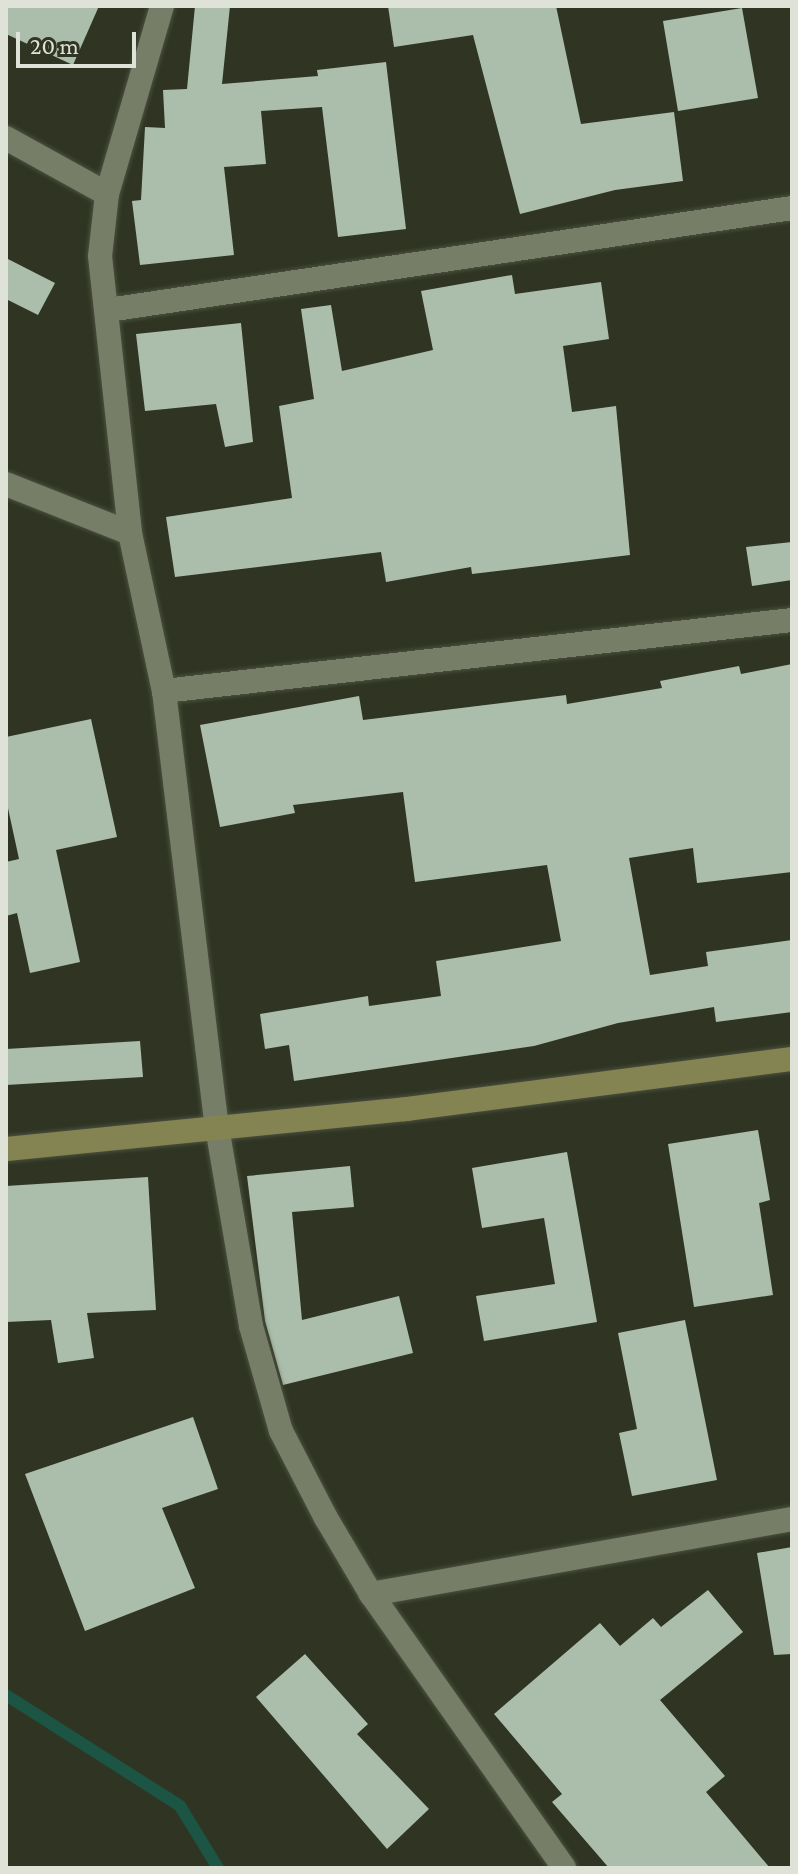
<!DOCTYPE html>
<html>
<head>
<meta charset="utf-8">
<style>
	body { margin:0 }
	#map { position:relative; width:798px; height:1874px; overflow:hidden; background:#2f3522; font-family:"Crimson Pro",serif }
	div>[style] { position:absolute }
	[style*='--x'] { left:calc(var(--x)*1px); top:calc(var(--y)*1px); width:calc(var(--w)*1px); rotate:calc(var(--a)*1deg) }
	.stream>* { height:12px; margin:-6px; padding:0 6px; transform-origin:6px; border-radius:6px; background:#1c5543 }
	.building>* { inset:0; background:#abbeab }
	.roads { filter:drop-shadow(0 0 2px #4c5040) drop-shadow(0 0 2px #4c5040) }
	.street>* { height:24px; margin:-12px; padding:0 12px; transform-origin:12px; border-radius:12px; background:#767e68 }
	.secondary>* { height:24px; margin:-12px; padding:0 12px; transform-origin:12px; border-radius:12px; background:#848452 }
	span { translate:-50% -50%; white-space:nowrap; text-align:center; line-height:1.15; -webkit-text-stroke:8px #2f3522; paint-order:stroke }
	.frame { position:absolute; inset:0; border:8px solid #dfe3d7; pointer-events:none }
	.scale { position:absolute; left:16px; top:32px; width:120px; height:36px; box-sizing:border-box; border:4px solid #dfe3d7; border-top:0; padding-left:10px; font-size:24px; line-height:28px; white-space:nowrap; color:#dfe3d7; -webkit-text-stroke:6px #2f3522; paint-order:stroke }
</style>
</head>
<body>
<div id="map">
	<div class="stream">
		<i style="--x:6;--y:1695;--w:206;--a:32.5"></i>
		<i style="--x:180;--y:1806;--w:73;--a:58.5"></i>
	</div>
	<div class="building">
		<i style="clip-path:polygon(6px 6px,99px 6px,73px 65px,6px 34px)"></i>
		<i style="clip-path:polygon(195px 6px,230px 6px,222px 84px,318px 76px,317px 70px,386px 62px,406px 229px,338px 237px,322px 107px,261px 111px,266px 164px,224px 167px,234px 255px,140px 265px,132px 201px,141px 200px,145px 127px,165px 128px,163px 90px,187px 89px)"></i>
		<i style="clip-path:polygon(388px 6px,556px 6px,581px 124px,674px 112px,683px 181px,615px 190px,520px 214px,473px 35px,394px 47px)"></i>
		<i style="clip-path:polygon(742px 8px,758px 98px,678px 111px,663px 21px)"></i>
		<i style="clip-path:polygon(6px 258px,55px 283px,38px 315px,6px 299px)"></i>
		<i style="clip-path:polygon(512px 275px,515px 294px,601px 282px,609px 339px,563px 346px,572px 412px,616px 406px,630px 555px,472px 574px,471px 567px,386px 582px,381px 552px,175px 577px,166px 517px,292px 498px,279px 406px,314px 399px,301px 309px,331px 305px,342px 371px,433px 350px,421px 291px)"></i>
		<i style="clip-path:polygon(241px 323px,253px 442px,225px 447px,216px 404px,145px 411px,136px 334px)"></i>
		<i style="clip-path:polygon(792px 542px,792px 580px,752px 586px,746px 547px)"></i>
		<i style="clip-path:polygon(792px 664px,792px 872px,697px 883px,693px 848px,629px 858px,650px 975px,708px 966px,706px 952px,792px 940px,792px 1012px,716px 1022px,714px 1007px,618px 1023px,534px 1046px,294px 1081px,289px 1045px,265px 1049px,260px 1014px,368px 996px,369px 1006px,441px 996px,436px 961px,561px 941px,547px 865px,415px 882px,403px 792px,293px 805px,295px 813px,220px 827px,200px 725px,359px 696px,363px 720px,566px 695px,567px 704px,662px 688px,660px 681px,739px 666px,741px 674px)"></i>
		<i style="clip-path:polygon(91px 719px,117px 837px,56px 850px,80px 962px,30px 973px,17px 913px,6px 916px,6px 862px,19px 859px,6px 799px,6px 737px)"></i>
		<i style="clip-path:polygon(140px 1041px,143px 1077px,6px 1085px,6px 1049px)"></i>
		<i style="clip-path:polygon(758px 1130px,770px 1200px,759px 1203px,773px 1295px,694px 1307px,668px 1144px)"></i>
		<i style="clip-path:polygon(567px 1152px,597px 1322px,484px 1341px,476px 1296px,555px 1284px,544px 1218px,482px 1228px,472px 1168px)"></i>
		<i style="clip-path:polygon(350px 1166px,354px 1207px,292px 1212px,302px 1320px,399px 1296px,413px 1353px,283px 1385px,265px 1321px,247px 1176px)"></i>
		<i style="clip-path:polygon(148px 1177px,156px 1310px,87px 1313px,94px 1358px,58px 1363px,51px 1320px,6px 1322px,6px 1186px)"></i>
		<i style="clip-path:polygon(685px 1320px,717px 1480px,632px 1496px,619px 1433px,637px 1429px,618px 1333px)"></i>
		<i style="clip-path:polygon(193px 1417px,218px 1489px,162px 1508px,195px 1588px,85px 1631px,25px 1474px)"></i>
		<i style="clip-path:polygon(792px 1547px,792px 1654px,774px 1655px,757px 1553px)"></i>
		<i style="clip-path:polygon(708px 1590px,743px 1632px,660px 1700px,725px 1776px,706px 1792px,770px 1868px,609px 1868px,552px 1802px,562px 1794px,494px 1714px,600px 1623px,620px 1646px,653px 1618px,661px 1627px)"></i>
		<i style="clip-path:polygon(305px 1654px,368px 1724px,357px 1734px,429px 1809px,387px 1849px,256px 1697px)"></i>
	</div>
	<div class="roads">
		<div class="street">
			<i style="--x:162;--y:6;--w:196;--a:106.3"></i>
			<i style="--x:107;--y:194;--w:62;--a:96.4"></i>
			<i style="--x:100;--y:256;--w:279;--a:83.8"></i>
			<i style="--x:130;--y:533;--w:162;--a:77.9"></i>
			<i style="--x:164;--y:691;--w:439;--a:83.1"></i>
			<i style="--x:217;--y:1127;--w:202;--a:80.3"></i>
			<i style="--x:251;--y:1326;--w:109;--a:74.1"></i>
			<i style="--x:281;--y:1431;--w:98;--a:62.7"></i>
			<i style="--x:326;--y:1518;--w:88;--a:59.4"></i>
			<i style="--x:371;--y:1594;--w:335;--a:54.8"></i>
			<i style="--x:6;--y:138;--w:115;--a:29"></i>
			<i style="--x:108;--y:310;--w:692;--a:-8.48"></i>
			<i style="--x:6;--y:484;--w:133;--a:21.6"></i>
			<i style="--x:164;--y:691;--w:632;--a:-6.45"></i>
			<i style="--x:371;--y:1594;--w:428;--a:-10.1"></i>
		</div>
		<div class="secondary">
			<i style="--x:6;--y:1149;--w:402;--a:-5.7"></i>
			<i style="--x:406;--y:1109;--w:389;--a:-7.4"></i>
		</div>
	</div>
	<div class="frame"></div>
	<div class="scale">20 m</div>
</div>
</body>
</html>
